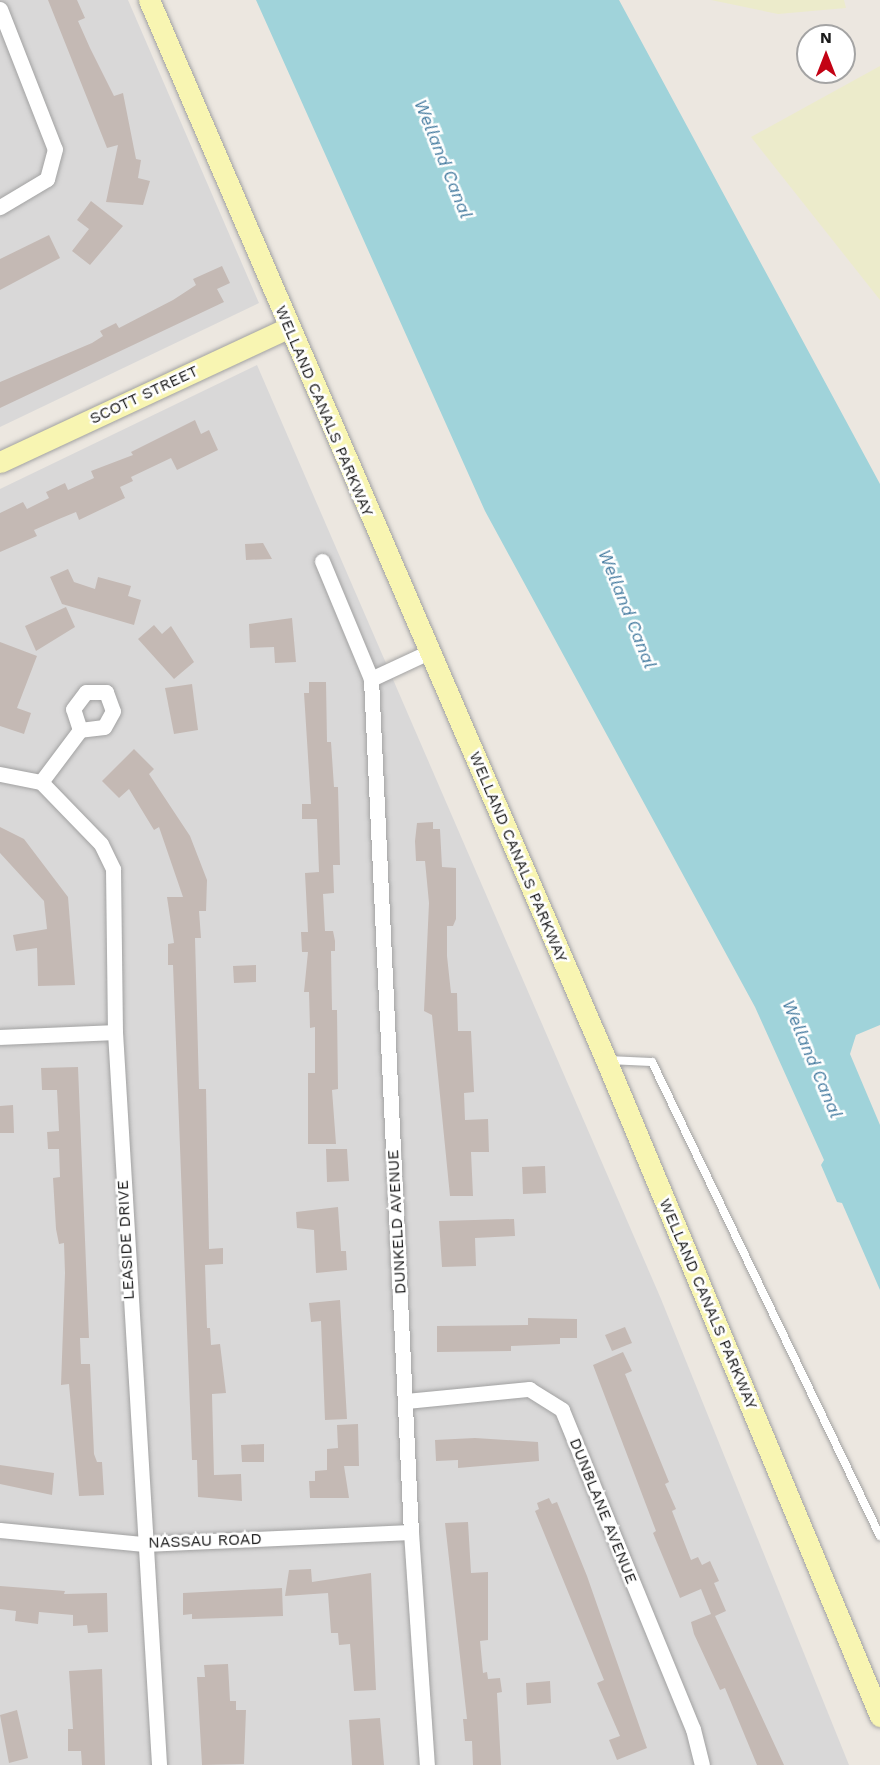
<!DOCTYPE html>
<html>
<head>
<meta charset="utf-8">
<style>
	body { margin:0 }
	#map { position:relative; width:880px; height:1765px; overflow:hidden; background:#ece7e0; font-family:"Work Sans",sans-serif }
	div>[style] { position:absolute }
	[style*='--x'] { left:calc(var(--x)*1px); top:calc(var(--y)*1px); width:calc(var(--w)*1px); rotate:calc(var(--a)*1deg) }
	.residential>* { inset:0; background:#d9d8d8 }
	.farmland>* { inset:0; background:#ecebcb }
	.water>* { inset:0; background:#a0d3da }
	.building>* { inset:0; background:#c4b9b4 }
	.roads { filter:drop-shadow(0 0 2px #a2a2a2) drop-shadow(0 0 2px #a2a2a2) }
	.lane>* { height:8px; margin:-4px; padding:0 4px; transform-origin:4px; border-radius:4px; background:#fff }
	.street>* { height:15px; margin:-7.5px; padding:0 7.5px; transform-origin:7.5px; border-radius:7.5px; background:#fff }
	.secondary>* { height:21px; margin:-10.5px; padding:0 10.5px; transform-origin:10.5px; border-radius:10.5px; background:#f8f5b2 }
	span { translate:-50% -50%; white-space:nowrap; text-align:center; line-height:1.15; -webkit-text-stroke:5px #fff; paint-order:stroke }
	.street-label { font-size:16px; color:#1b1b1b }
	.water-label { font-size:18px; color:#467ca0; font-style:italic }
	.north { position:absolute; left:796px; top:24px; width:60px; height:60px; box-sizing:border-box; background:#fff; border:2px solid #a4a4a4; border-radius:50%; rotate:0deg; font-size:16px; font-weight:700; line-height:24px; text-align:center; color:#1b1b1b }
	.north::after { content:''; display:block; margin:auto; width:21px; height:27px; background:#c30214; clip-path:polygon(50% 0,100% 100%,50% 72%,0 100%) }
</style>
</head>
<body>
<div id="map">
	<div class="residential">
		<i style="clip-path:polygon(0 0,128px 0,259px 303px,0 427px)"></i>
		<i style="clip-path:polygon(257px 365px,661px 1299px,849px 1765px,0 1765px,0 489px)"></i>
	</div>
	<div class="farmland">
		<i style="clip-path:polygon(711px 0,844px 0,846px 8px,778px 14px)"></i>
		<i style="clip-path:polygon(880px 66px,880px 300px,751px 137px)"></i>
	</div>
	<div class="water">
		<i style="clip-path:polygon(256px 0,619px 0,880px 484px,880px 1025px,856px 1035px,850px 1054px,880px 1125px,880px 1290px,842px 1203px,837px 1202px,821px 1165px,824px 1160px,755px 1007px,485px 511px)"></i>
	</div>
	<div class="building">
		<i style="clip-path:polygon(48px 0,77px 0,85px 18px,78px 21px,90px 48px,114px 96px,123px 93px,136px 159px,141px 160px,138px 178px,150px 181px,143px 205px,106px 202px,118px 145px,107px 148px)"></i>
		<i style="clip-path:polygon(91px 201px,123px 226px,90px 265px,72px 251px,89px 229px,77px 220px)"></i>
		<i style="clip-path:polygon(49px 235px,60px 258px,0 290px,0 259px)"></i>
		<i style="clip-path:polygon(222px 266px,230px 283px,217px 289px,224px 302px,0 408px,0 382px,92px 343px,103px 336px,100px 331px,116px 323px,119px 328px,173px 300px,196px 285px,193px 279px)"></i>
		<i style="clip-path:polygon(195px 420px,201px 434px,209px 430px,218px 450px,177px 470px,171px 458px,131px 477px,133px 481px,120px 487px,125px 498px,79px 520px,76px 512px,59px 519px,34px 530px,37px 536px,0 552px,0 513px,23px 502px,27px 509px,49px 498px,46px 492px,65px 483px,68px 490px,94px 478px,91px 471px,133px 455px,131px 452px)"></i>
		<i style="clip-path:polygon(263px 543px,272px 559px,246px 560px,245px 544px)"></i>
		<i style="clip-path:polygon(68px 569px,74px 582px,95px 589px,98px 577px,131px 586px,128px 596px,141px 600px,134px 625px,62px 604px,50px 577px)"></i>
		<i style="clip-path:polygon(66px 607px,75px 627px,36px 651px,25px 626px)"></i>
		<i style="clip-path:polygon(292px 618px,296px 662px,275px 663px,274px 647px,250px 648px,249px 624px)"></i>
		<i style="clip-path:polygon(154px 625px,162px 634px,171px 626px,194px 662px,174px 679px,138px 639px)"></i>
		<i style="clip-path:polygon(0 642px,37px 656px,17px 708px,31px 713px,24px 734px,0 726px)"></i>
		<i style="clip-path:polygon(309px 682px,326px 682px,327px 742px,331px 742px,334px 787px,338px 787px,340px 865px,333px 865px,334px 893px,323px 894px,325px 931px,333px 931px,335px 941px,335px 951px,331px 951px,332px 1010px,337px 1010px,338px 1089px,332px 1090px,336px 1144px,308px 1144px,308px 1073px,315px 1073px,315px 1027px,310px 1028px,309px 992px,304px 992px,308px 952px,302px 952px,301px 932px,308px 932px,305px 873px,319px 872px,317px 819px,302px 819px,302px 804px,311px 804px,304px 693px,309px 693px)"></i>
		<i style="clip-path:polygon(192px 684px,198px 730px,174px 734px,165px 688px)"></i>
		<i style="clip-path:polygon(134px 749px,154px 769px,149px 774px,190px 836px,207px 880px,206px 911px,199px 911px,201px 938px,195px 938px,199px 1089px,206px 1089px,209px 1249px,223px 1248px,223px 1264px,205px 1265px,207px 1328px,210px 1328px,211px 1345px,220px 1344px,226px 1393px,212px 1394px,214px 1475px,241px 1474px,242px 1501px,198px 1497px,197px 1460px,192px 1460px,173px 965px,168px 965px,168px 944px,174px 943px,167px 897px,183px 897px,159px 827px,154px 830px,129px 789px,119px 798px,102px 781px)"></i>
		<i style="clip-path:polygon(433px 822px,433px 829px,440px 829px,442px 867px,456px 868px,456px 919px,453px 926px,447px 926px,447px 956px,451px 993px,457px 993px,458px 1031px,471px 1031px,474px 1092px,464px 1093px,465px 1120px,488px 1119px,489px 1152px,471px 1152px,473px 1196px,450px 1196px,432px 1015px,424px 1011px,429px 903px,425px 861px,416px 861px,415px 841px,417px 823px)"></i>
		<i style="clip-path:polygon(0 827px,24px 839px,68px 897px,75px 985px,38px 986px,37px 948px,16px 951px,13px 935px,47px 929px,44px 901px,0 853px)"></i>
		<i style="clip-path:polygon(256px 965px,256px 982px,234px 983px,233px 966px)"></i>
		<i style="clip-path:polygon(78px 1067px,89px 1338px,80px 1338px,81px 1364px,90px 1364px,94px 1454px,97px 1462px,102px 1462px,104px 1495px,79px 1496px,69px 1384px,61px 1385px,65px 1273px,64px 1243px,59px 1244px,56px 1229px,53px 1178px,60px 1177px,59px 1149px,48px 1149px,47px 1132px,59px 1131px,57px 1090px,42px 1090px,41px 1068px)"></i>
		<i style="clip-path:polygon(13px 1105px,14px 1133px,0 1133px,0 1106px)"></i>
		<i style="clip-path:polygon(326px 1149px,347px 1149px,349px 1181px,327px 1182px)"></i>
		<i style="clip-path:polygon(545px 1166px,546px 1193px,523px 1194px,522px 1167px)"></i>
		<i style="clip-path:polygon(338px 1207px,341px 1251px,346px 1251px,347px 1270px,316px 1273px,314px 1230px,297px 1228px,296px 1212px)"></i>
		<i style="clip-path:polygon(514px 1219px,515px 1236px,475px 1238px,476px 1266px,442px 1267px,439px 1221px)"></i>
		<i style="clip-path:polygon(340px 1300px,347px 1419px,325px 1420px,321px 1321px,311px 1322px,309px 1303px)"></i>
		<i style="clip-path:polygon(528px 1318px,577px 1319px,577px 1338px,560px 1338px,560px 1344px,511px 1346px,511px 1351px,437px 1352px,437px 1326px,528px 1325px)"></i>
		<i style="clip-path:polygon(625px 1327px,632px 1343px,612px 1351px,605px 1335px)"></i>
		<i style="clip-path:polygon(623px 1352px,632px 1371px,625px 1374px,669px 1482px,665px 1484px,676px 1509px,672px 1511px,691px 1560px,698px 1557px,702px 1565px,710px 1561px,719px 1581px,714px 1583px,726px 1611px,715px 1616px,784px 1765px,757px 1765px,725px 1688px,720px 1690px,694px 1634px,691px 1622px,711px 1614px,701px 1589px,680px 1598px,653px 1533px,656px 1531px,593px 1365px)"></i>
		<i style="clip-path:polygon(358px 1424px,359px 1466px,344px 1466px,349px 1498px,310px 1498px,309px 1481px,315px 1481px,315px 1471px,327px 1470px,327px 1449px,338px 1448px,337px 1425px)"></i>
		<i style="clip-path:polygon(475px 1438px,538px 1442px,539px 1461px,458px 1468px,458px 1460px,436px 1461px,435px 1440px)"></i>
		<i style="clip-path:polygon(264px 1444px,264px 1462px,242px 1462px,241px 1445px)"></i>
		<i style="clip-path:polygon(0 1465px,54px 1473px,52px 1495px,0 1484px)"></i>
		<i style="clip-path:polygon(549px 1498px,552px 1504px,557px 1502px,587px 1576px,647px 1748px,617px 1760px,609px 1740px,620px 1736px,597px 1683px,604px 1680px,535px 1511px,539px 1509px,537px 1503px)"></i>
		<i style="clip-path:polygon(468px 1522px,471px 1573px,488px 1572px,488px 1640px,480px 1641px,483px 1673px,487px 1672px,488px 1679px,500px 1678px,502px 1692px,497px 1693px,501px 1765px,473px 1765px,472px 1741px,465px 1741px,463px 1719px,467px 1719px,445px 1523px)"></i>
		<i style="clip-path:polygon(311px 1569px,312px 1582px,371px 1573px,376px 1690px,354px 1691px,350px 1644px,339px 1645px,338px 1633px,331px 1633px,328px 1593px,285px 1596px,289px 1570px)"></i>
		<i style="clip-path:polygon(0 1586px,65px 1591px,64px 1594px,107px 1593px,108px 1632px,88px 1633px,87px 1625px,73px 1626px,73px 1615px,39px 1612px,38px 1624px,15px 1621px,16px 1611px,0 1609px)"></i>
		<i style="clip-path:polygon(282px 1588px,283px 1616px,192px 1619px,192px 1614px,183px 1615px,183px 1593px)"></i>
		<i style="clip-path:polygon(228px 1664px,230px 1701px,236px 1701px,236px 1710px,246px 1710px,244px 1764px,202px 1765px,197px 1677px,205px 1677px,204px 1665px)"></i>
		<i style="clip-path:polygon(102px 1669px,105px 1765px,82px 1765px,81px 1751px,68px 1751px,68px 1729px,73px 1729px,69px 1671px)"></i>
		<i style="clip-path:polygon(550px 1681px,551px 1703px,527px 1705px,526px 1683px)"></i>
		<i style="clip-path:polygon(17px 1710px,28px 1758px,9px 1763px,0 1715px)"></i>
		<i style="clip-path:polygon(380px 1718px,384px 1765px,352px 1765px,349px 1720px)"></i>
	</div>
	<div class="roads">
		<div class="lane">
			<i style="--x:607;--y:1060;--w:45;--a:2.5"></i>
			<i style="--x:652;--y:1062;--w:526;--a:64.31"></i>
		</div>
		<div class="street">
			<i style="--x:0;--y:9;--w:150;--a:68.6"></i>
			<i style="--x:55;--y:149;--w:31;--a:105"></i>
			<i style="--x:47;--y:179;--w:55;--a:149.2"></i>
			<i style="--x:322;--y:561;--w:128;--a:67.4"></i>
			<i style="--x:371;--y:679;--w:854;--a:87.32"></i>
			<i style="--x:411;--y:1532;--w:234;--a:86.1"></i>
			<i style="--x:371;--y:679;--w:64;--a:-25"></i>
			<i style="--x:0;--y:774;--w:42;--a:11"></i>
			<i style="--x:41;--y:782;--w:86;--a:45.9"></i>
			<i style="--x:101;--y:844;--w:28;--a:64"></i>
			<i style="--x:113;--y:869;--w:163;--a:89.3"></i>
			<i style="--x:115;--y:1032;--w:734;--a:86.56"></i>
			<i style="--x:41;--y:782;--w:65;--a:-53.1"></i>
			<i style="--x:80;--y:730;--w:22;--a:-108"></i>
			<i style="--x:73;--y:709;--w:21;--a:-53"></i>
			<i style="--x:86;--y:692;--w:20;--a:0"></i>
			<i style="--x:106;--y:692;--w:20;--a:70"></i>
			<i style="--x:113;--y:711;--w:18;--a:119"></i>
			<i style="--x:104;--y:727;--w:24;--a:173"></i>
			<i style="--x:0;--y:1037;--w:115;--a:-2.5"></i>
			<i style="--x:406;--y:1401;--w:124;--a:-5.6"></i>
			<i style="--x:529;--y:1389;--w:39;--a:32"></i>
			<i style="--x:562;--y:1410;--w:345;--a:67.7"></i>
			<i style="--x:693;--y:1729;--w:37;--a:76"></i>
			<i style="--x:0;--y:1530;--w:145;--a:5.6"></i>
			<i style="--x:144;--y:1544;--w:267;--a:-2.6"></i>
		</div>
		<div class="secondary">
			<i style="--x:149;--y:0;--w:1154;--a:66.68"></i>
			<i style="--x:606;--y:1060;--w:711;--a:67.33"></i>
			<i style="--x:0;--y:462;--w:318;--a:-25"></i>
		</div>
	</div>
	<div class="street-label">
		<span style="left:144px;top:395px;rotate:-25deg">SCOTT STREET</span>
		<span style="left:324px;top:411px;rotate:67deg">WELLAND CANALS PARKWAY</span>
		<span style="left:518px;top:857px;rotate:67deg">WELLAND CANALS PARKWAY</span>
		<span style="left:397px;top:1222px;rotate:-93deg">DUNKELD AVENUE</span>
		<span style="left:126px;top:1240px;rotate:-93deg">LEASIDE DRIVE</span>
		<span style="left:708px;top:1304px;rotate:67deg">WELLAND CANALS PARKWAY</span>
		<span style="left:603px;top:1511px;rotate:68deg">DUNBLANE AVENUE</span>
		<span style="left:205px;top:1541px;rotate:-2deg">NASSAU ROAD</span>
	</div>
	<div class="water-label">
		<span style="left:443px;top:159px;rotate:68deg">Welland Canal</span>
		<span style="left:627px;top:609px;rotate:68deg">Welland Canal</span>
		<span style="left:812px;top:1059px;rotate:67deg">Welland Canal</span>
	</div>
	<div class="north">N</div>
</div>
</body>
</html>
